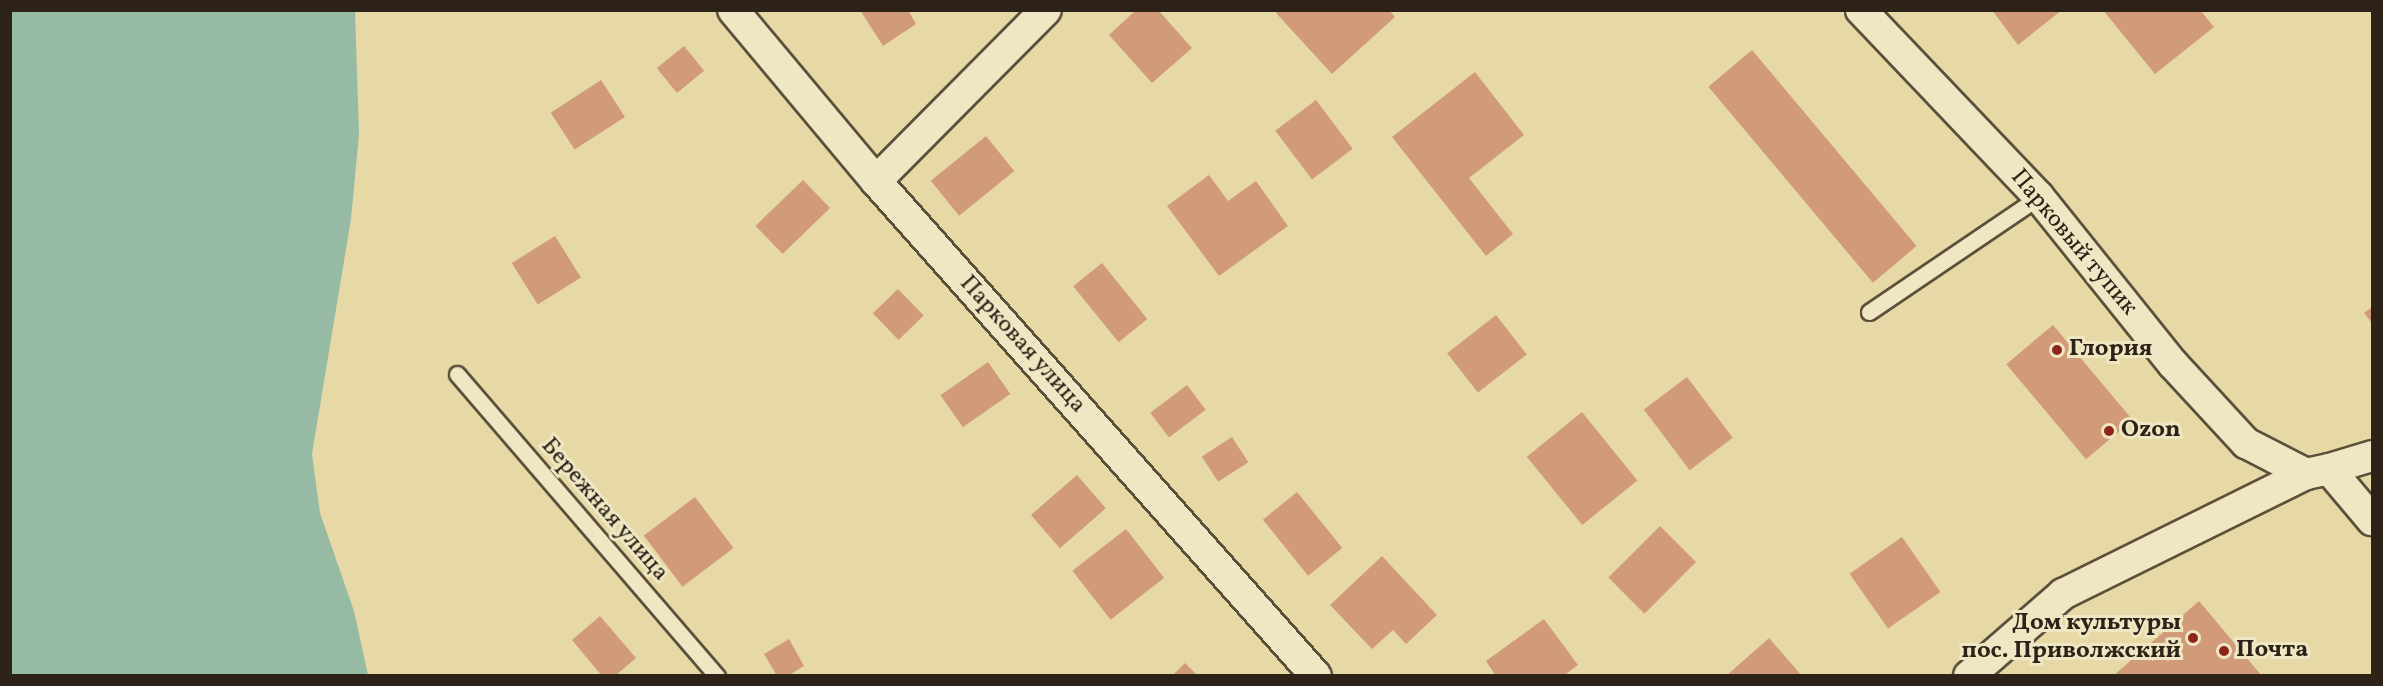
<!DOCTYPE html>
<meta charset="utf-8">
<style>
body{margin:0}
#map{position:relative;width:2383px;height:686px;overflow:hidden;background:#e7d9a5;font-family:Vollkorn,serif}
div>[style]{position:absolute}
.water>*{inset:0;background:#97baa5}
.building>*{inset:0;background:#d19b7a;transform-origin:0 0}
.roads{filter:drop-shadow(2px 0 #5b503a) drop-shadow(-2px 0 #5b503a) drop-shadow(0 2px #5b503a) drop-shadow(0 -2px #5b503a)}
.service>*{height:15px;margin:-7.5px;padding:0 7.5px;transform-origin:7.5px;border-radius:7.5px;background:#efe6c4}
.minor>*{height:30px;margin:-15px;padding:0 15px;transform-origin:15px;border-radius:15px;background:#efe6c4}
.dots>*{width:16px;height:16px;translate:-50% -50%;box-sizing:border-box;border:3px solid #efe6c4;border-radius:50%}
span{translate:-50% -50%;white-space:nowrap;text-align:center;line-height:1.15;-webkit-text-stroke:6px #efe6c4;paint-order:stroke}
.street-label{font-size:24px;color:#2c2217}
.poi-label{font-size:24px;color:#2c2217;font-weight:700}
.left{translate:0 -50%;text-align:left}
.right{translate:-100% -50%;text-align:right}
.frame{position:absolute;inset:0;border:12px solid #2c2217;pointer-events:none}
</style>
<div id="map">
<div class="water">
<div style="clip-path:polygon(10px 11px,355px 11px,359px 135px,351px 219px,312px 454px,320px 513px,354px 611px,368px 675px,11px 675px)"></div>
</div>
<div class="building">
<div style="clip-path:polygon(860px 10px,908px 10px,916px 24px,883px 46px)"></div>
<div style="clip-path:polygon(1136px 10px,1158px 10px,1192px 48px,1152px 83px,1109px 35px)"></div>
<div style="clip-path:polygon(1280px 10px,1389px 10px,1395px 17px,1332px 74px,1276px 13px)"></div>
<div style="clip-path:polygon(1992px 10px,2062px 10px,2018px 45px)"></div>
<div style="clip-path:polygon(2103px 10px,2200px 10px,2214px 27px,2155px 74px)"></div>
<div style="left:684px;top:46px;width:32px;height:35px;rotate:51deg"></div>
<div style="left:1752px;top:50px;width:256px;height:57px;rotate:50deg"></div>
<div style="clip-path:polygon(1475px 72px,1524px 135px,1469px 178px,1513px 234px,1486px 256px,1392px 137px)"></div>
<div style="left:601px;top:80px;width:44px;height:60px;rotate:57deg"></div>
<div style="left:1316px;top:100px;width:61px;height:51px;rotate:53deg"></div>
<div style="left:986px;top:136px;width:45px;height:71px;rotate:51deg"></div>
<div style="clip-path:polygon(1209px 175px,1228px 201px,1256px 181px,1288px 226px,1219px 276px,1167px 206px)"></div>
<div style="left:803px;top:180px;width:39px;height:66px;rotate:46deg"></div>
<div style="left:555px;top:236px;width:49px;height:51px;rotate:58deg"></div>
<div style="left:1102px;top:263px;width:72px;height:37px;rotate:51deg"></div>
<div style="left:898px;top:289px;width:37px;height:35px;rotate:46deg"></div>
<div style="clip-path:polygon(2372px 307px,2372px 323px,2364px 313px)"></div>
<div style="left:1496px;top:315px;width:50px;height:62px;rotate:52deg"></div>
<div style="left:2053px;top:325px;width:124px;height:61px;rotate:50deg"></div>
<div style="left:988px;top:362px;width:39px;height:58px;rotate:55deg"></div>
<div style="left:1687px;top:377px;width:76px;height:54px;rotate:53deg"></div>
<div style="left:1187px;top:385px;width:31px;height:46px;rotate:53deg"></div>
<div style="left:1582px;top:412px;width:88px;height:71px;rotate:51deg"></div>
<div style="left:1232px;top:437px;width:30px;height:36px;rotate:57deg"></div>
<div style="left:1077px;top:475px;width:44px;height:61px;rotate:49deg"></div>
<div style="left:1297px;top:492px;width:72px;height:44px;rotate:51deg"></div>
<div style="left:695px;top:497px;width:64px;height:64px;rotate:53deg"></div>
<div style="left:1660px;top:526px;width:51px;height:73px;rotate:45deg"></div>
<div style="left:1126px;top:529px;width:62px;height:68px;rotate:52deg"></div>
<div style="left:1902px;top:537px;width:67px;height:64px;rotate:55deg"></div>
<div style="clip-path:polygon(1382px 556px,1437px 615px,1406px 644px,1393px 630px,1372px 649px,1330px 605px)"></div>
<div style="clip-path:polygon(2199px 601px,2262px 676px,2113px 676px)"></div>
<div style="clip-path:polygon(600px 616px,636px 658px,615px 676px,602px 676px,572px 640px)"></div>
<div style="clip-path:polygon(1544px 619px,1578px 665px,1563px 676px,1496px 676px,1486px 661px)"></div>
<div style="clip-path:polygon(1769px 638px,1802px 676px,1726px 676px)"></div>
<div style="clip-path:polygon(789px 639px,804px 666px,788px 676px,777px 676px,764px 654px)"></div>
<div style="clip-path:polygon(1185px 663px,1198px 676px,1172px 676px)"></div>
</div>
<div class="roads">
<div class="service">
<div style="left:1869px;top:312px;width:205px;rotate:-34.1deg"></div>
<div style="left:457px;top:374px;width:399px;rotate:49.3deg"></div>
</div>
<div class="minor">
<div style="left:733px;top:10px;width:223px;rotate:50.1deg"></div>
<div style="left:876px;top:181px;width:662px;rotate:48.37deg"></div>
<div style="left:1861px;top:10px;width:258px;rotate:46.4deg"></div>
<div style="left:2039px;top:197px;width:214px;rotate:51.3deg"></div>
<div style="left:2173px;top:364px;width:108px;rotate:47.3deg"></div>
<div style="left:2246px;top:443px;width:68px;rotate:27.3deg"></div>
<div style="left:2306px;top:474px;width:24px;rotate:-12deg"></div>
<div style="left:2329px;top:469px;width:67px;rotate:49.9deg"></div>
<div style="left:876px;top:181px;width:241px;rotate:-45.2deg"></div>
<div style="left:2329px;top:469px;width:45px;rotate:-16.8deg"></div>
<div style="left:1969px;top:676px;width:125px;rotate:-41.1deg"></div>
<div style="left:2063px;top:594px;width:271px;rotate:-26.3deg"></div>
</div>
</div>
<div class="dots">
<div style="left:2057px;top:350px;background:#8f2418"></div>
<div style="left:2109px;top:431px;background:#8f2418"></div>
<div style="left:2193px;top:638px;background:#8f2418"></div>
<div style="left:2224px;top:651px;background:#8f2418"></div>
</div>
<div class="street-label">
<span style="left:2073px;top:243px;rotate:50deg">Парковый тупик</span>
<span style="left:1022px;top:345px;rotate:48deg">Парковая улица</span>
<span style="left:604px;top:510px;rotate:49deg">Бережная улица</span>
</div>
<div class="poi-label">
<span class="left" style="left:2069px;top:350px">Глория</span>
<span class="left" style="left:2121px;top:431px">Ozon</span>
<span class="right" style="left:2181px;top:638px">Дом культуры<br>пос. Приволжский</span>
<span class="left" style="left:2236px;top:651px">Почта</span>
</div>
<div class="frame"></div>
</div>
